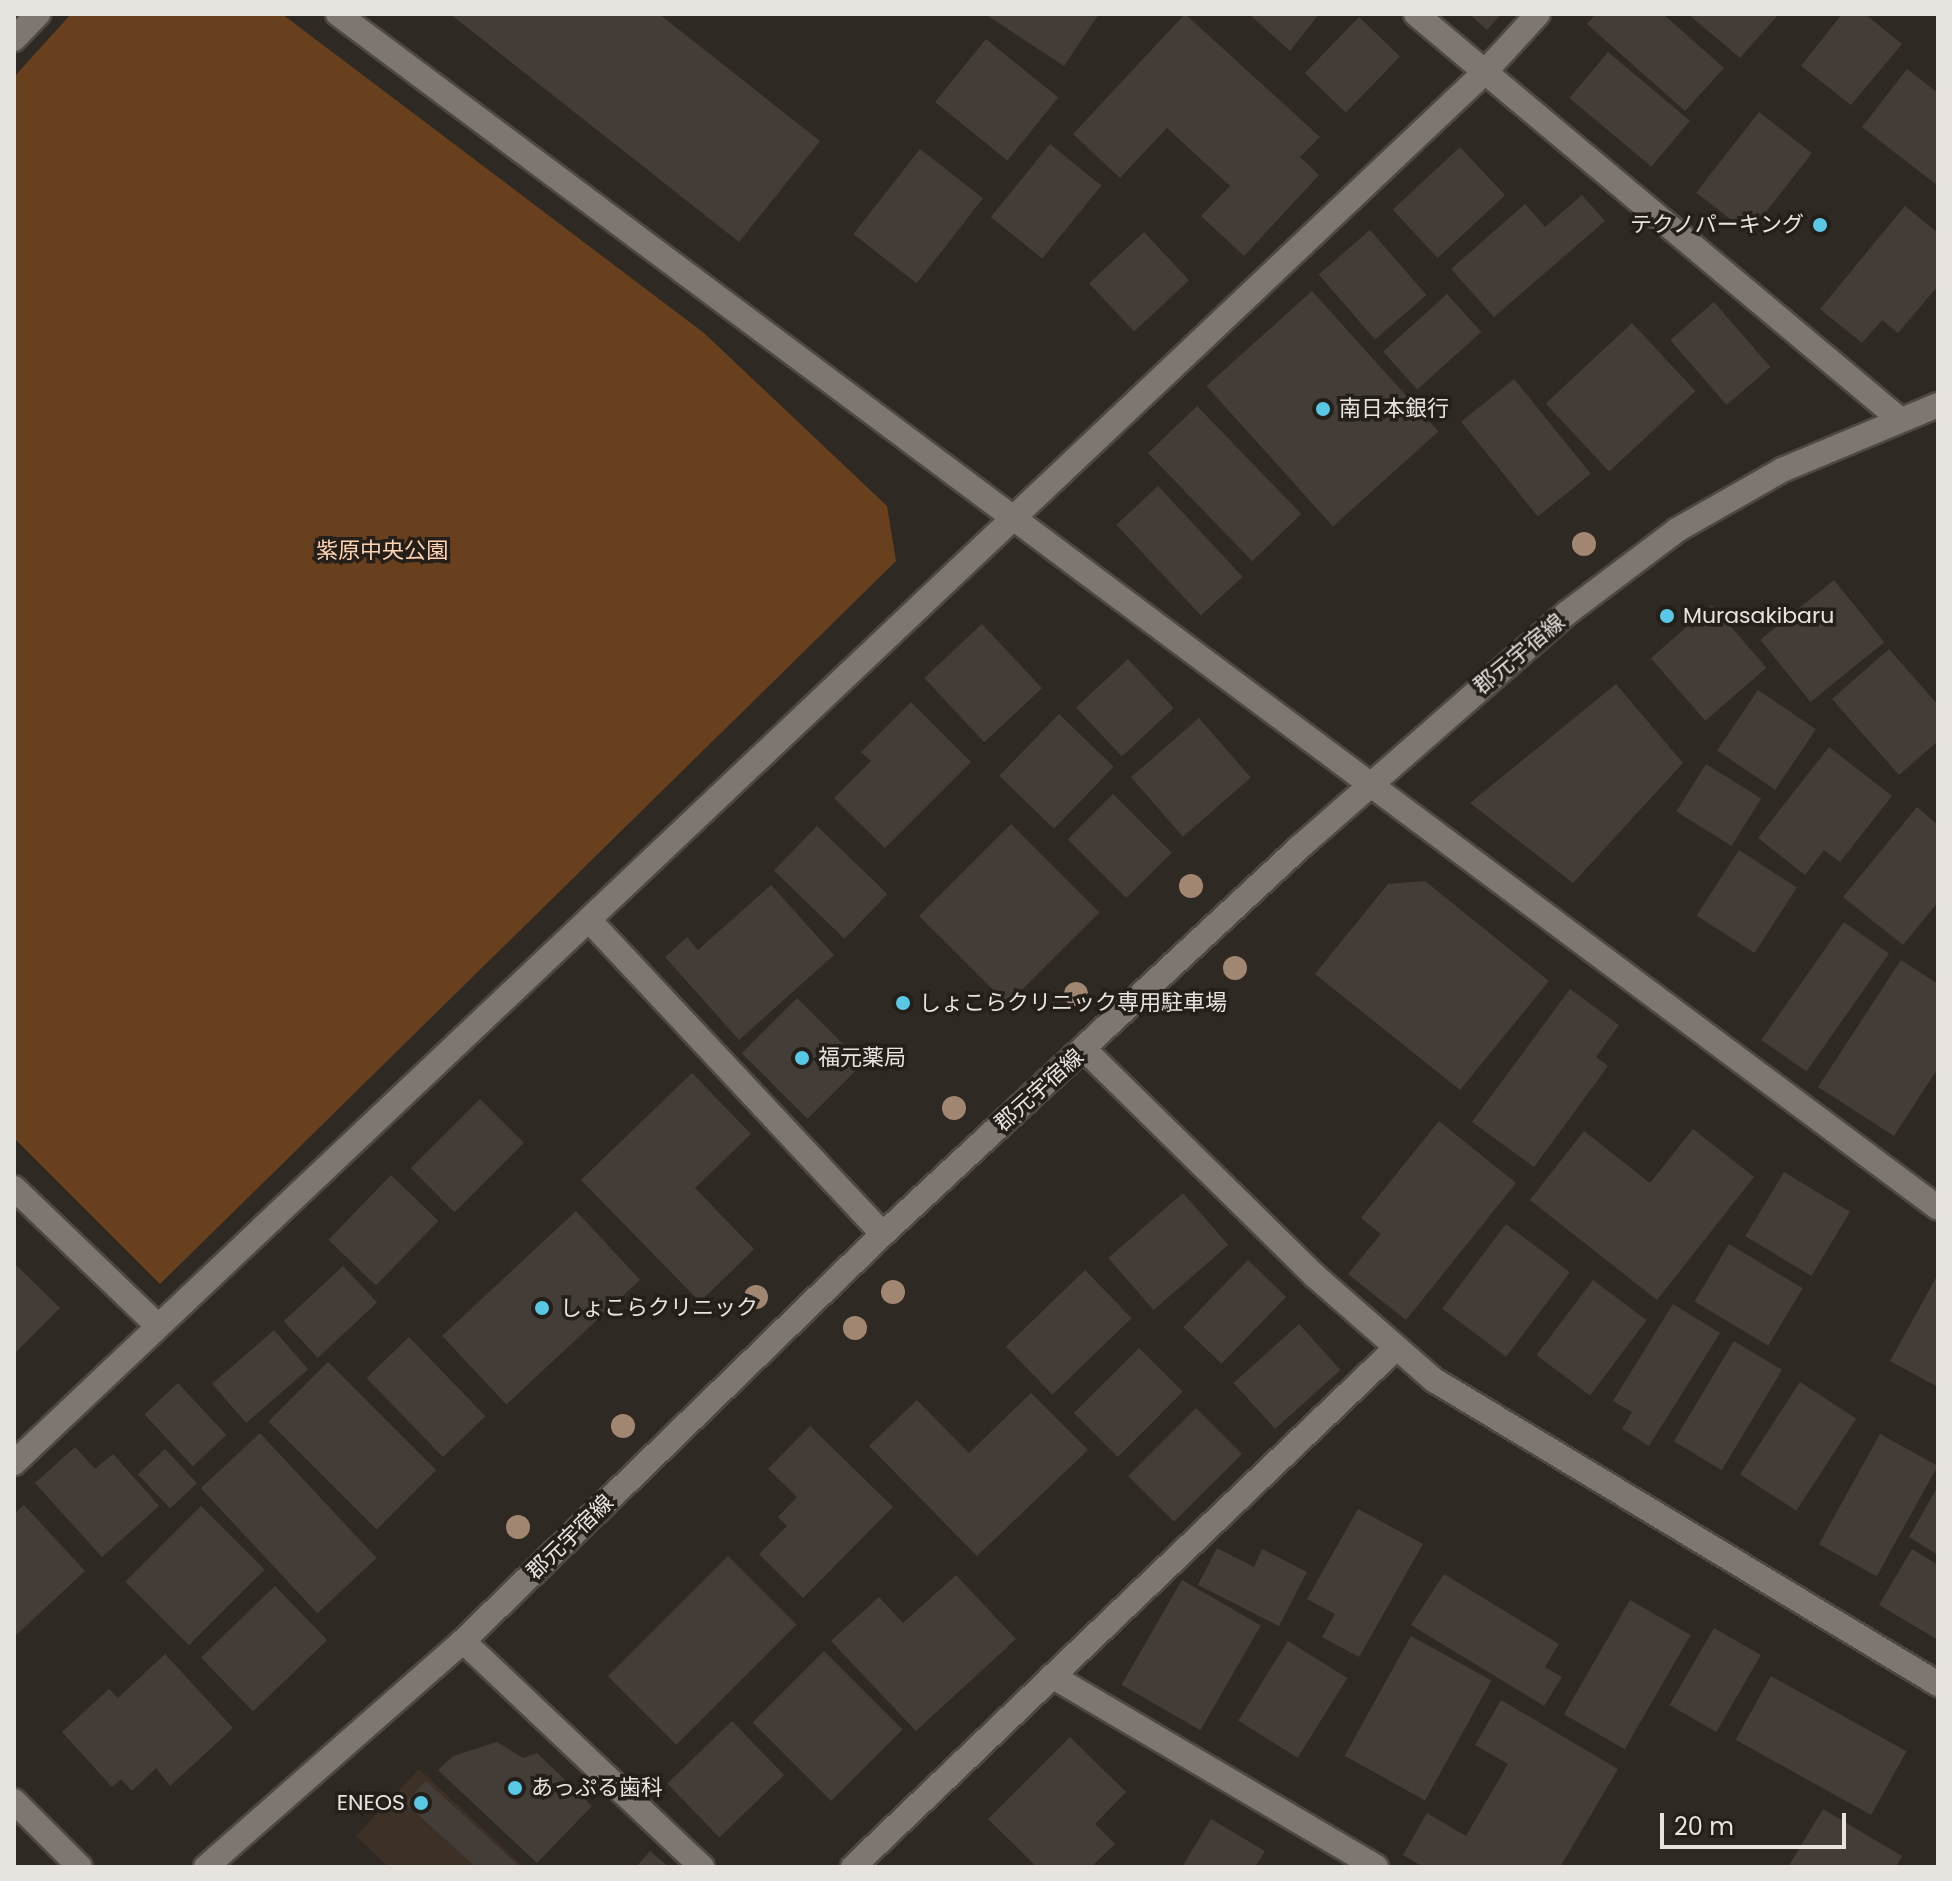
<!DOCTYPE html>
<meta charset="utf-8">
<style>
body{margin:0}
#map{position:relative;width:1952px;height:1881px;overflow:hidden;background:#2f2923;font-family:Poppins,"Noto Sans JP",sans-serif}
div>[style]{position:absolute}
.built>*{inset:0;background:#3d3127}
.green>*{inset:0;background:#68401e}
.building>*{inset:0;background:#443d37;transform-origin:0 0}
.roads{filter:drop-shadow(2px 0 #4d4844) drop-shadow(-2px 0 #4d4844) drop-shadow(0 2px #4d4844) drop-shadow(0 -2px #4d4844)}
.minor>*{height:24px;margin:-12px;padding:0 12px;transform-origin:12px;border-radius:12px;background:#7e7670}
.trees>*{width:24px;height:24px;margin:-12px;border-radius:50%;background:#a18672}
.dots>*{width:22px;height:22px;translate:-50% -50%;box-sizing:border-box;border:4px solid #251f1a;border-radius:50%}
span{translate:-50% -50%;white-space:nowrap;text-align:center;line-height:1.15;-webkit-text-stroke:7px #251f1a;paint-order:stroke}
.poi-label{font-size:22px;color:#e7e3df}
.right{translate:-100% -50%;text-align:right}
.left{translate:0 -50%;text-align:left}
.park-label{font-size:22px;color:#ffd3b2}
.street-label{font-size:22px;color:#e7e3df}
.frame{position:absolute;inset:0;border:16px solid #e7e3df;pointer-events:none}
.scale{position:absolute;left:1660px;top:1813px;width:186px;height:36px;box-sizing:border-box;border:4px solid #e7e3df;border-top:0;padding-left:10px;font-size:24px;line-height:28px;white-space:nowrap;color:#e7e3df;-webkit-text-stroke:6px #251f1a;paint-order:stroke}
</style>
<div id="map">
<div class="built">
<div style="clip-path:polygon(419px 1769px,524px 1867px,389px 1867px,356px 1836px)"></div>
</div>
<div class="green">
<div style="clip-path:polygon(71px 14px,282px 14px,704px 333px,887px 506px,896px 561px,160px 1284px,14px 1138px,14px 77px)"></div>
</div>
<div class="building">
<div style="clip-path:polygon(450px 14px,659px 14px,820px 141px,739px 242px)"></div>
<div style="clip-path:polygon(985px 14px,1099px 14px,1064px 66px)"></div>
<div style="clip-path:polygon(1185px 14px,1320px 137px,1300px 157px,1319px 175px,1244px 256px,1201px 216px,1230px 186px,1167px 128px,1120px 178px,1073px 134px)"></div>
<div style="clip-path:polygon(1249px 14px,1319px 14px,1290px 51px)"></div>
<div style="clip-path:polygon(1469px 14px,1501px 14px,1487px 30px)"></div>
<div style="clip-path:polygon(1596px 14px,1663px 14px,1724px 68px,1685px 111px,1587px 24px)"></div>
<div style="clip-path:polygon(1688px 14px,1774px 14px,1777px 16px,1740px 58px)"></div>
<div style="clip-path:polygon(1842px 14px,1865px 14px,1902px 44px,1851px 105px,1801px 66px)"></div>
<div style="left:1359px;top:17px;width:57px;height:78px;rotate:44deg"></div>
<div style="left:986px;top:39px;width:93px;height:81px;rotate:39deg"></div>
<div style="left:1608px;top:52px;width:107px;height:60px;rotate:40deg"></div>
<div style="clip-path:polygon(1907px 69px,1938px 93px,1938px 186px,1862px 127px)"></div>
<div style="left:1759px;top:112px;width:67px;height:102px;rotate:38deg"></div>
<div style="left:1050px;top:144px;width:66px;height:94px;rotate:39deg"></div>
<div style="left:1460px;top:147px;width:66px;height:92px;rotate:47deg"></div>
<div style="left:920px;top:149px;width:80px;height:108px;rotate:38deg"></div>
<div style="clip-path:polygon(1582px 195px,1605px 221px,1494px 317px,1451px 269px,1525px 204px,1545px 227px)"></div>
<div style="clip-path:polygon(1905px 206px,1938px 233px,1938px 286px,1898px 333px,1882px 320px,1862px 343px,1820px 309px)"></div>
<div style="left:1370px;top:230px;width:86px;height:68px;rotate:49deg"></div>
<div style="left:1144px;top:232px;width:66px;height:75px;rotate:47deg"></div>
<div style="left:1312px;top:291px;width:189px;height:142px;rotate:48deg"></div>
<div style="left:1447px;top:294px;width:51px;height:86px;rotate:48deg"></div>
<div style="left:1714px;top:302px;width:86px;height:58px;rotate:49deg"></div>
<div style="left:1632px;top:323px;width:93px;height:118px;rotate:47deg"></div>
<div style="left:1514px;top:379px;width:122px;height:68px;rotate:51deg"></div>
<div style="left:1197px;top:406px;width:150px;height:68px;rotate:46deg"></div>
<div style="left:1158px;top:486px;width:124px;height:57px;rotate:47deg"></div>
<div style="left:1834px;top:580px;width:80px;height:95px;rotate:51deg"></div>
<div style="left:1712px;top:605px;width:83px;height:81px;rotate:49deg"></div>
<div style="left:982px;top:624px;width:88px;height:79px;rotate:47deg"></div>
<div style="clip-path:polygon(1889px 649px,1938px 705px,1938px 741px,1899px 775px,1832px 699px)"></div>
<div style="left:1128px;top:659px;width:67px;height:71px;rotate:47deg"></div>
<div style="clip-path:polygon(1616px 684px,1683px 763px,1573px 883px,1470px 803px)"></div>
<div style="left:1758px;top:690px;width:70px;height:73px;rotate:34deg"></div>
<div style="clip-path:polygon(911px 702px,971px 762px,885px 848px,834px 798px,871px 761px,861px 752px)"></div>
<div style="left:1059px;top:714px;width:76px;height:86px;rotate:44deg"></div>
<div style="left:1199px;top:718px;width:79px;height:90px;rotate:49deg"></div>
<div style="clip-path:polygon(1829px 747px,1892px 796px,1840px 862px,1824px 850px,1805px 875px,1758px 838px)"></div>
<div style="left:1706px;top:764px;width:65px;height:56px;rotate:32deg"></div>
<div style="left:1113px;top:794px;width:83px;height:64px;rotate:45deg"></div>
<div style="clip-path:polygon(1917px 807px,1938px 825px,1938px 902px,1903px 945px,1843px 897px)"></div>
<div style="left:1011px;top:824px;width:125px;height:130px;rotate:45deg"></div>
<div style="left:817px;top:826px;width:98px;height:62px;rotate:44deg"></div>
<div style="left:1739px;top:850px;width:69px;height:78px;rotate:33deg"></div>
<div style="clip-path:polygon(1425px 881px,1549px 981px,1460px 1090px,1315px 974px,1388px 884px)"></div>
<div style="clip-path:polygon(771px 885px,834px 955px,739px 1040px,665px 957px,687px 937px,698px 950px)"></div>
<div style="left:1844px;top:922px;width:55px;height:144px;rotate:35deg"></div>
<div style="clip-path:polygon(1901px 960px,1938px 984px,1938px 1068px,1894px 1136px,1818px 1087px)"></div>
<div style="clip-path:polygon(1570px 989px,1619px 1025px,1596px 1057px,1608px 1066px,1534px 1167px,1472px 1122px)"></div>
<div style="left:797px;top:998px;width:93px;height:78px;rotate:45deg"></div>
<div style="clip-path:polygon(692px 1073px,751px 1134px,695px 1188px,754px 1249px,700px 1302px,581px 1180px)"></div>
<div style="left:480px;top:1099px;width:62px;height:98px;rotate:45deg"></div>
<div style="clip-path:polygon(1439px 1121px,1516px 1183px,1406px 1320px,1348px 1274px,1381px 1234px,1361px 1218px)"></div>
<div style="clip-path:polygon(1693px 1129px,1754px 1177px,1657px 1300px,1530px 1200px,1584px 1131px,1650px 1183px)"></div>
<div style="left:1784px;top:1172px;width:77px;height:75px;rotate:31deg"></div>
<div style="left:391px;top:1175px;width:66px;height:90px;rotate:44deg"></div>
<div style="left:1183px;top:1193px;width:69px;height:99px;rotate:49deg"></div>
<div style="left:576px;top:1211px;width:94px;height:183px;rotate:47deg"></div>
<div style="left:1506px;top:1224px;width:80px;height:106px;rotate:37deg"></div>
<div style="left:1729px;top:1244px;width:86px;height:67px;rotate:31deg"></div>
<div style="left:1248px;top:1260px;width:53px;height:93px;rotate:44deg"></div>
<div style="clip-path:polygon(14px 1263px,60px 1308px,14px 1354px)"></div>
<div style="left:343px;top:1266px;width:50px;height:81px;rotate:47deg"></div>
<div style="left:1085px;top:1270px;width:67px;height:110px;rotate:46deg"></div>
<div style="clip-path:polygon(1938px 1274px,1938px 1387px,1890px 1361px)"></div>
<div style="left:1593px;top:1280px;width:67px;height:94px;rotate:37deg"></div>
<div style="clip-path:polygon(1673px 1304px,1720px 1333px,1649px 1446px,1622px 1429px,1632px 1412px,1613px 1401px)"></div>
<div style="left:1299px;top:1324px;width:62px;height:88px;rotate:48deg"></div>
<div style="left:274px;top:1330px;width:52px;height:82px;rotate:49deg"></div>
<div style="left:409px;top:1337px;width:110px;height:59px;rotate:46deg"></div>
<div style="left:1734px;top:1341px;width:56px;height:117px;rotate:31deg"></div>
<div style="left:1139px;top:1348px;width:62px;height:92px;rotate:45deg"></div>
<div style="left:328px;top:1362px;width:153px;height:84px;rotate:45deg"></div>
<div style="left:1800px;top:1382px;width:67px;height:110px;rotate:33deg"></div>
<div style="left:178px;top:1383px;width:71px;height:46px;rotate:47deg"></div>
<div style="clip-path:polygon(1031px 1393px,1088px 1450px,977px 1556px,869px 1446px,917px 1400px,969px 1453px)"></div>
<div style="left:1196px;top:1408px;width:65px;height:96px;rotate:45deg"></div>
<div style="clip-path:polygon(810px 1426px,893px 1507px,803px 1598px,759px 1554px,787px 1526px,778px 1517px,797px 1497px,768px 1469px)"></div>
<div style="left:260px;top:1433px;width:171px;height:81px;rotate:47deg"></div>
<div style="left:1880px;top:1434px;width:66px;height:126px;rotate:29deg"></div>
<div style="clip-path:polygon(75px 1447px,95px 1469px,113px 1454px,159px 1506px,102px 1557px,35px 1483px)"></div>
<div style="left:165px;top:1449px;width:47px;height:37px;rotate:47deg"></div>
<div style="clip-path:polygon(1938px 1486px,1938px 1555px,1909px 1537px)"></div>
<div style="clip-path:polygon(24px 1505px,85px 1571px,14px 1637px,14px 1514px)"></div>
<div style="left:201px;top:1506px;width:90px;height:107px;rotate:45deg"></div>
<div style="clip-path:polygon(1358px 1509px,1423px 1544px,1359px 1657px,1322px 1637px,1335px 1614px,1307px 1599px)"></div>
<div style="clip-path:polygon(1217px 1548px,1254px 1567px,1262px 1549px,1307px 1572px,1279px 1626px,1198px 1585px)"></div>
<div style="clip-path:polygon(1912px 1549px,1938px 1565px,1938px 1640px,1879px 1605px)"></div>
<div style="left:728px;top:1556px;width:97px;height:170px;rotate:45deg"></div>
<div style="clip-path:polygon(1444px 1574px,1559px 1644px,1545px 1667px,1562px 1677px,1544px 1706px,1411px 1625px)"></div>
<div style="clip-path:polygon(956px 1575px,1016px 1639px,916px 1731px,831px 1641px,879px 1597px,903px 1623px)"></div>
<div style="left:1182px;top:1580px;width:91px;height:121px;rotate:30deg"></div>
<div style="left:275px;top:1586px;width:75px;height:103px;rotate:46deg"></div>
<div style="left:1630px;top:1600px;width:70px;height:132px;rotate:30deg"></div>
<div style="left:1714px;top:1628px;width:54px;height:89px;rotate:30deg"></div>
<div style="left:1411px;top:1636px;width:92px;height:137px;rotate:29deg"></div>
<div style="left:1288px;top:1641px;width:70px;height:94px;rotate:32deg"></div>
<div style="left:824px;top:1651px;width:111px;height:101px;rotate:45deg"></div>
<div style="clip-path:polygon(165px 1654px,233px 1728px,170px 1786px,156px 1768px,132px 1791px,121px 1779px,112px 1787px,62px 1732px,109px 1689px,118px 1698px)"></div>
<div style="left:1771px;top:1676px;width:155px;height:73px;rotate:29deg"></div>
<div style="clip-path:polygon(1501px 1700px,1618px 1769px,1560px 1867px,1423px 1867px,1403px 1855px,1427px 1813px,1466px 1836px,1508px 1764px,1475px 1745px)"></div>
<div style="left:732px;top:1721px;width:75px;height:90px;rotate:46deg"></div>
<div style="clip-path:polygon(1070px 1737px,1126px 1792px,1095px 1824px,1115px 1844px,1091px 1867px,1037px 1867px,988px 1819px)"></div>
<div style="clip-path:polygon(497px 1742px,523px 1758px,537px 1753px,592px 1806px,537px 1863px,438px 1770px,453px 1756px)"></div>
<div style="clip-path:polygon(426px 1781px,520px 1867px,476px 1867px,405px 1803px)"></div>
<div style="clip-path:polygon(1823px 1809px,1902px 1856px,1896px 1867px,1788px 1867px)"></div>
<div style="clip-path:polygon(1211px 1819px,1265px 1851px,1255px 1867px,1182px 1867px)"></div>
<div style="clip-path:polygon(650px 1851px,669px 1867px,636px 1867px)"></div>
</div>
<div class="roads">
<div class="minor">
<div style="left:338px;top:14px;width:1996px;rotate:36.73deg"></div>
<div style="left:1416px;top:14px;width:628px;rotate:39.96deg"></div>
<div style="left:14px;top:39px;width:35px;rotate:-46deg"></div>
<div style="left:589px;top:920px;width:430px;rotate:46.9deg"></div>
<div style="left:1084px;top:1049px;width:324px;rotate:44.5deg"></div>
<div style="left:1315px;top:1276px;width:158px;rotate:41.2deg"></div>
<div style="left:1434px;top:1380px;width:589px;rotate:31.1deg"></div>
<div style="left:14px;top:1188px;width:199px;rotate:43.8deg"></div>
<div style="left:14px;top:1463px;width:2022px;rotate:-43.4deg"></div>
<div style="left:1483px;top:74px;width:81px;rotate:-47.5deg"></div>
<div style="left:463px;top:1641px;width:329px;rotate:43.4deg"></div>
<div style="left:1052px;top:1676px;width:376px;rotate:30.5deg"></div>
<div style="left:14px;top:1801px;width:93px;rotate:45deg"></div>
<div style="left:206px;top:1867px;width:342px;rotate:-41.3deg"></div>
<div style="left:463px;top:1641px;width:585px;rotate:-44.1deg"></div>
<div style="left:883px;top:1234px;width:572px;rotate:-42.87deg"></div>
<div style="left:1302px;top:845px;width:352px;rotate:-41.2deg"></div>
<div style="left:1567px;top:613px;width:138px;rotate:-37deg"></div>
<div style="left:1677px;top:530px;width:121px;rotate:-29.7deg"></div>
<div style="left:1782px;top:470px;width:169px;rotate:-22.6deg"></div>
<div style="left:853px;top:1867px;width:750px;rotate:-43.7deg"></div>
</div>
</div>
<div class="trees">
<div style="left:1584px;top:544px"></div>
<div style="left:1191px;top:886px"></div>
<div style="left:1235px;top:968px"></div>
<div style="left:1076px;top:994px"></div>
<div style="left:954px;top:1108px"></div>
<div style="left:893px;top:1292px"></div>
<div style="left:756px;top:1297px"></div>
<div style="left:855px;top:1328px"></div>
<div style="left:623px;top:1426px"></div>
<div style="left:518px;top:1527px"></div>
</div>
<div class="dots">
<div style="left:1820px;top:225px;background:#59c8e4"></div>
<div style="left:1323px;top:409px;background:#59c8e4"></div>
<div style="left:1667px;top:616px;background:#59c8e4"></div>
<div style="left:903px;top:1003px;background:#59c8e4"></div>
<div style="left:802px;top:1058px;background:#59c8e4"></div>
<div style="left:542px;top:1308px;background:#59c8e4"></div>
<div style="left:515px;top:1788px;background:#59c8e4"></div>
<div style="left:421px;top:1803px;background:#59c8e4"></div>
</div>
<div class="poi-label">
<span class="right" style="left:1804px;top:225px">テクノパーキング</span>
<span class="left" style="left:1339px;top:409px">南日本銀行</span>
<span class="left" style="left:1683px;top:616px">Murasakibaru</span>
<span class="left" style="left:919px;top:1003px">しょこらクリニック専用駐車場</span>
<span class="left" style="left:818px;top:1058px">福元薬局</span>
<span class="left" style="left:560px;top:1308px">しょこらクリニック</span>
<span class="left" style="left:531px;top:1788px">あっぷる歯科</span>
<span class="right" style="left:405px;top:1803px">ENEOS</span>
</div>
<div class="park-label">
<span style="left:382px;top:551px">紫原中央公園</span>
</div>
<div class="street-label">
<span style="left:1519px;top:654px;rotate:-40deg">郡元宇宿線</span>
<span style="left:1039px;top:1090px;rotate:-42deg">郡元宇宿線</span>
<span style="left:570px;top:1537px;rotate:-44deg">郡元宇宿線</span>
</div>
<div class="frame"></div>
<div class="scale">20 m</div>
</div>
